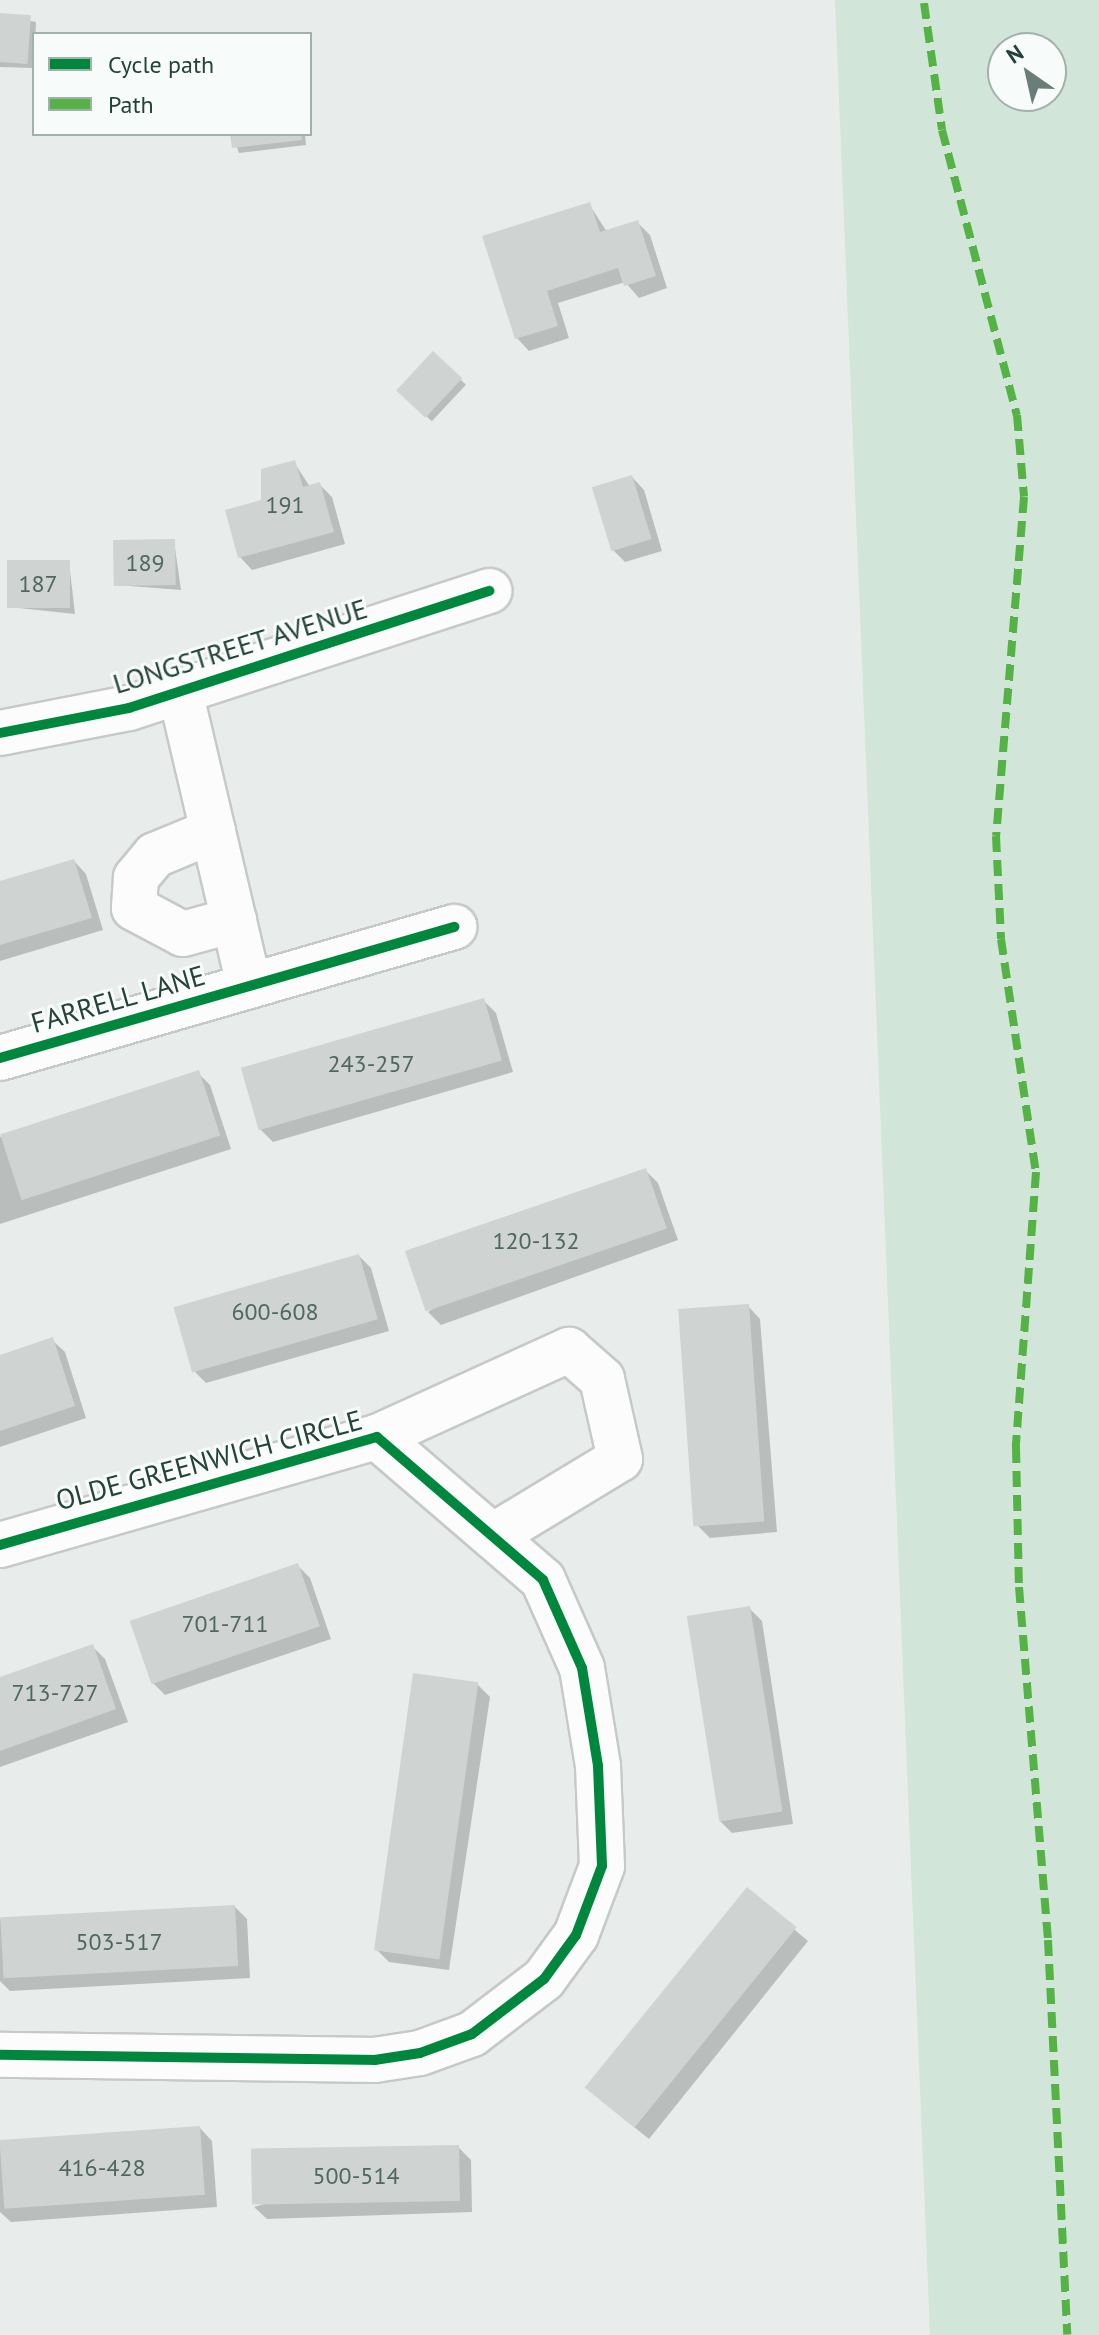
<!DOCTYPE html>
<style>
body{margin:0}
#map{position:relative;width:1099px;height:2335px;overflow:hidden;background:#e8edeb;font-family:"PT Sans",sans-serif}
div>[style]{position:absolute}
.green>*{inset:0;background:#d1e6d8}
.shadow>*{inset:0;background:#0003;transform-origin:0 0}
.building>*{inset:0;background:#cfd4d2;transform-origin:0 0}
.roads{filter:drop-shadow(2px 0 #c5cac8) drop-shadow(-2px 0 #c5cac8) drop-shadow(0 2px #c5cac8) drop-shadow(0 -2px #c5cac8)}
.minor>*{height:44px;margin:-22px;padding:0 22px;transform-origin:22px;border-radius:22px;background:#fcfcfc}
.quiet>*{height:8px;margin-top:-4px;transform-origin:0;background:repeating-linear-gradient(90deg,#55b346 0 16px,transparent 0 24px)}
.cycleway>*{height:10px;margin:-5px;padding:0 5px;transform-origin:5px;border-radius:5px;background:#00873e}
span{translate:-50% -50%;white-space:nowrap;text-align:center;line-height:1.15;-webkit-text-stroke:6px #f7fbf9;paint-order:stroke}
.number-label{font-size:24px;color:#506761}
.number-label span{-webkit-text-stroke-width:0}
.street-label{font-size:28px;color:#24423a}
.legend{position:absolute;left:32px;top:32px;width:280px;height:104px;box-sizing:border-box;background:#f7fbf9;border:2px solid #a3b1ad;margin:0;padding:10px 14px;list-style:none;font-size:24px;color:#24423a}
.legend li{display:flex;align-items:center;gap:16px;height:40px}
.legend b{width:40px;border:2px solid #a3b1ad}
.north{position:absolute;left:987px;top:32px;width:80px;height:80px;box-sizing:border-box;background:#f7fbf9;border:2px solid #a3b1ad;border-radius:50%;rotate:326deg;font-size:22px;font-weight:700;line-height:32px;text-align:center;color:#24423a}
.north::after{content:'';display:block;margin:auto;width:28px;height:36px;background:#697e78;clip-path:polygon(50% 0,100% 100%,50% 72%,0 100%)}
</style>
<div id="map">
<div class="green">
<div style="clip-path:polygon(evenodd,835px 0,1099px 0,1099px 2335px,930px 2335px,835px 0,1003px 48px,1051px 48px,1051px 96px,1003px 96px,1003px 48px)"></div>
</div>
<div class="shadow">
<div style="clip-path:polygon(0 15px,36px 22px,34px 68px,0 67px)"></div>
<div style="clip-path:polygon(232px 134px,305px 134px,306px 145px,239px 153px)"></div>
<div style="clip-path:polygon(589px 204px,607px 232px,638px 223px,650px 235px,667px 288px,639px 298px,625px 282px,558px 303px,569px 338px,529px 351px,517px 338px)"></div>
<div style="left:433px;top:354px;width:45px;height:50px;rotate:43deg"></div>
<div style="clip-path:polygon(294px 462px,310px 487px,320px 485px,332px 497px,345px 544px,252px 570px,240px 557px,263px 502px)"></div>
<div style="clip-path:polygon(632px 477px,644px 490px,662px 551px,625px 562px,612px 549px)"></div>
<div style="clip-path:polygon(174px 541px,181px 590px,116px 585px)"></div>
<div style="clip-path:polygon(69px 562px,75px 614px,9px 607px)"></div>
<div style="clip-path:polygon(74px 861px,86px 874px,103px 930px,0 961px,0 883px)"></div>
<div style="clip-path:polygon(483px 1000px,496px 1013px,513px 1072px,273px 1142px,260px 1129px)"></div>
<div style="clip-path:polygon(198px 1073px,210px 1085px,231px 1149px,0 1224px,0 1137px)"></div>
<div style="clip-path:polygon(645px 1170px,658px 1183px,678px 1240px,441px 1325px,428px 1312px)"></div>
<div style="clip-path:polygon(359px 1256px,371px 1268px,389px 1331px,206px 1383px,193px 1370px)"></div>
<div style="clip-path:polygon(748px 1306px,760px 1319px,777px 1532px,710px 1538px,697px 1525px)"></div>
<div style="clip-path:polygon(52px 1340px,65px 1352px,86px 1418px,0 1447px,0 1357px)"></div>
<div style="clip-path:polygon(298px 1566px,310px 1578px,331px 1639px,165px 1695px,153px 1683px)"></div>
<div style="clip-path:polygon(749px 1608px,762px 1621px,793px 1824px,732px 1833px,720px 1821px)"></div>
<div style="clip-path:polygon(93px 1647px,105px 1659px,128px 1722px,0 1767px,0 1680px)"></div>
<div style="clip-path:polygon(477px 1684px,490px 1697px,449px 1970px,389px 1962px,376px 1949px)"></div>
<div style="clip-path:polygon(747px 1890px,808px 1941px,649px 2139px,601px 2100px)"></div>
<div style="clip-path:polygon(235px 1907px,247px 1919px,250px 1978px,10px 1991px,0 1981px,0 1919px)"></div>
<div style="clip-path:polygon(200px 2128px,212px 2141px,217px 2207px,11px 2222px,0 2212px,0 2143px)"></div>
<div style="clip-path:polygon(458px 2147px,471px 2160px,472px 2212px,267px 2219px,254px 2207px)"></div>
</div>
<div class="building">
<div style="left:0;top:13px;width:31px;height:49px;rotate:4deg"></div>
<div style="clip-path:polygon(230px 134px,301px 134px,302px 140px,232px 148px)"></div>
<div style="clip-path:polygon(590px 202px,600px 232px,638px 220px,656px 276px,624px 286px,618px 268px,547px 291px,558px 326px,515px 339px,482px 236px)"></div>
<div style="left:433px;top:351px;width:40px;height:54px;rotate:43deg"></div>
<div style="clip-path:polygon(295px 460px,303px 487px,320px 482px,334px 532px,238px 558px,225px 510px,261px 500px,261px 469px)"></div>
<div style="left:632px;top:475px;width:67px;height:42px;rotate:73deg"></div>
<div style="left:175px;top:539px;width:46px;height:62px;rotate:89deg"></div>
<div style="left:7px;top:560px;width:63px;height:48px"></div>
<div style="clip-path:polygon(74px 859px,92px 918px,0 945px,0 881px)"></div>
<div style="left:484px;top:998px;width:65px;height:253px;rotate:74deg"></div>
<div style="left:199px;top:1070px;width:69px;height:209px;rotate:72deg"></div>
<div style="left:646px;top:1168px;width:64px;height:255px;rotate:71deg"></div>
<div style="left:359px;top:1254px;width:68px;height:193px;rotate:74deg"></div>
<div style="left:749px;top:1304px;width:218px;height:71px;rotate:86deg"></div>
<div style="clip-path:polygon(53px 1337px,75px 1406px,0 1431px,0 1355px)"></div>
<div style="left:298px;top:1563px;width:67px;height:178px;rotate:71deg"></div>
<div style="left:750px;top:1606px;width:208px;height:64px;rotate:81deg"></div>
<div style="clip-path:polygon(93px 1644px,116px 1709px,0 1751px,0 1677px)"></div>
<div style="left:413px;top:1673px;width:66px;height:280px;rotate:8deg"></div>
<div style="left:747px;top:1887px;width:64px;height:258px;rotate:39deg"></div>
<div style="left:235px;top:1905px;width:61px;height:235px;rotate:87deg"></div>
<div style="left:200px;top:2126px;width:69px;height:201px;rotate:86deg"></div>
<div style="left:459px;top:2145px;width:56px;height:208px;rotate:89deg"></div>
</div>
<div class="roads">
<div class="minor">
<div style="left:180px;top:691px;width:303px;rotate:76.8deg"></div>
<div style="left:0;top:733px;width:131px;rotate:-11deg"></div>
<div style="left:129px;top:708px;width:379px;rotate:-18deg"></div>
<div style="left:213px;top:831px;width:63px;rotate:157.5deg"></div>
<div style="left:155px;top:855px;width:30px;rotate:130deg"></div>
<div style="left:136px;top:878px;width:30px;rotate:94deg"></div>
<div style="left:134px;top:908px;width:55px;rotate:28deg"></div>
<div style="left:183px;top:934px;width:53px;rotate:-15.4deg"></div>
<div style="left:0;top:1058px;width:473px;rotate:-16.1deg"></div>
<div style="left:377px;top:1437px;width:211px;rotate:-24.4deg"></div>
<div style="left:569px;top:1350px;width:44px;rotate:41.3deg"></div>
<div style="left:602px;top:1379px;width:82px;rotate:77.3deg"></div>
<div style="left:620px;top:1459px;width:149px;rotate:148.8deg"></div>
<div style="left:0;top:1545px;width:392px;rotate:-16deg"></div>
<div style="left:377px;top:1437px;width:219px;rotate:40.7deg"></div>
<div style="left:543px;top:1580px;width:96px;rotate:66.1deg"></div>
<div style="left:582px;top:1668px;width:99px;rotate:80.7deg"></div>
<div style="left:598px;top:1766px;width:100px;rotate:87.7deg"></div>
<div style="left:602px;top:1866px;width:74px;rotate:110.6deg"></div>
<div style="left:576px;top:1935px;width:54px;rotate:126deg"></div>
<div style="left:544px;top:1979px;width:91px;rotate:142.6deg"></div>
<div style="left:472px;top:2034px;width:55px;rotate:159.9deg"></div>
<div style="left:420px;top:2053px;width:46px;rotate:171.2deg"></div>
<div style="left:375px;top:2060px;width:375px;rotate:-179.2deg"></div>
</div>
</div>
<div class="quiet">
<div style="left:924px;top:3px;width:128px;rotate:81.9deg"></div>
<div style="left:942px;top:130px;width:295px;rotate:75.3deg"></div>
<div style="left:1017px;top:415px;width:82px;rotate:85.1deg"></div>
<div style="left:1024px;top:497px;width:340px;rotate:94.7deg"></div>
<div style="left:996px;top:836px;width:103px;rotate:87.2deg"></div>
<div style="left:1001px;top:939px;width:236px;rotate:81.5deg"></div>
<div style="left:1036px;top:1172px;width:276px;rotate:94.2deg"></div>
<div style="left:1016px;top:1447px;width:140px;rotate:88.8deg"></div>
<div style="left:1019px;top:1587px;width:354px;rotate:85.3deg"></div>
<div style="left:1048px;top:1940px;width:395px;rotate:87.2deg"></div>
</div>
<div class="cycleway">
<div style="left:0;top:733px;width:131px;rotate:-11deg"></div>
<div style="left:129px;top:708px;width:379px;rotate:-18deg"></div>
<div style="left:0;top:1058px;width:473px;rotate:-16.1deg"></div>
<div style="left:0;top:1545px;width:392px;rotate:-16deg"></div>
<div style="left:377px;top:1437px;width:219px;rotate:40.7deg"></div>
<div style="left:543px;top:1580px;width:96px;rotate:66.1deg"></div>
<div style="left:582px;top:1668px;width:99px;rotate:80.7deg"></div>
<div style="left:598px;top:1766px;width:100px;rotate:87.7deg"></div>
<div style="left:602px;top:1866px;width:74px;rotate:110.6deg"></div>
<div style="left:576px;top:1935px;width:54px;rotate:126deg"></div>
<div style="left:544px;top:1979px;width:91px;rotate:142.6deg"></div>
<div style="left:472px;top:2034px;width:55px;rotate:159.9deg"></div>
<div style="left:420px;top:2053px;width:46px;rotate:171.2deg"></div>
<div style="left:375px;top:2060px;width:375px;rotate:-179.2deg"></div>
</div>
<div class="number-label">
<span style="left:285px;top:505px">191</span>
<span style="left:145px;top:563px">189</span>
<span style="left:38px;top:584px">187</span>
<span style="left:371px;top:1064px">243-257</span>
<span style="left:536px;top:1241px">120-132</span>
<span style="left:275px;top:1312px">600-608</span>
<span style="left:225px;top:1624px">701-711</span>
<span style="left:55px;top:1693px">713-727</span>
<span style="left:119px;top:1942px">503-517</span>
<span style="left:102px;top:2168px">416-428</span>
<span style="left:356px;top:2176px">500-514</span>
</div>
<div class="street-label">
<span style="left:240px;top:646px;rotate:-17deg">LONGSTREET AVENUE</span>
<span style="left:118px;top:999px;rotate:-16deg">FARRELL LANE</span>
<span style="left:209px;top:1460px;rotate:-15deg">OLDE GREENWICH CIRCLE</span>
</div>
<ul class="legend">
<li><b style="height:10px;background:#00873e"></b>Cycle path</li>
<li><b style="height:10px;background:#55b346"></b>Path</li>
</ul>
<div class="north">N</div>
</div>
